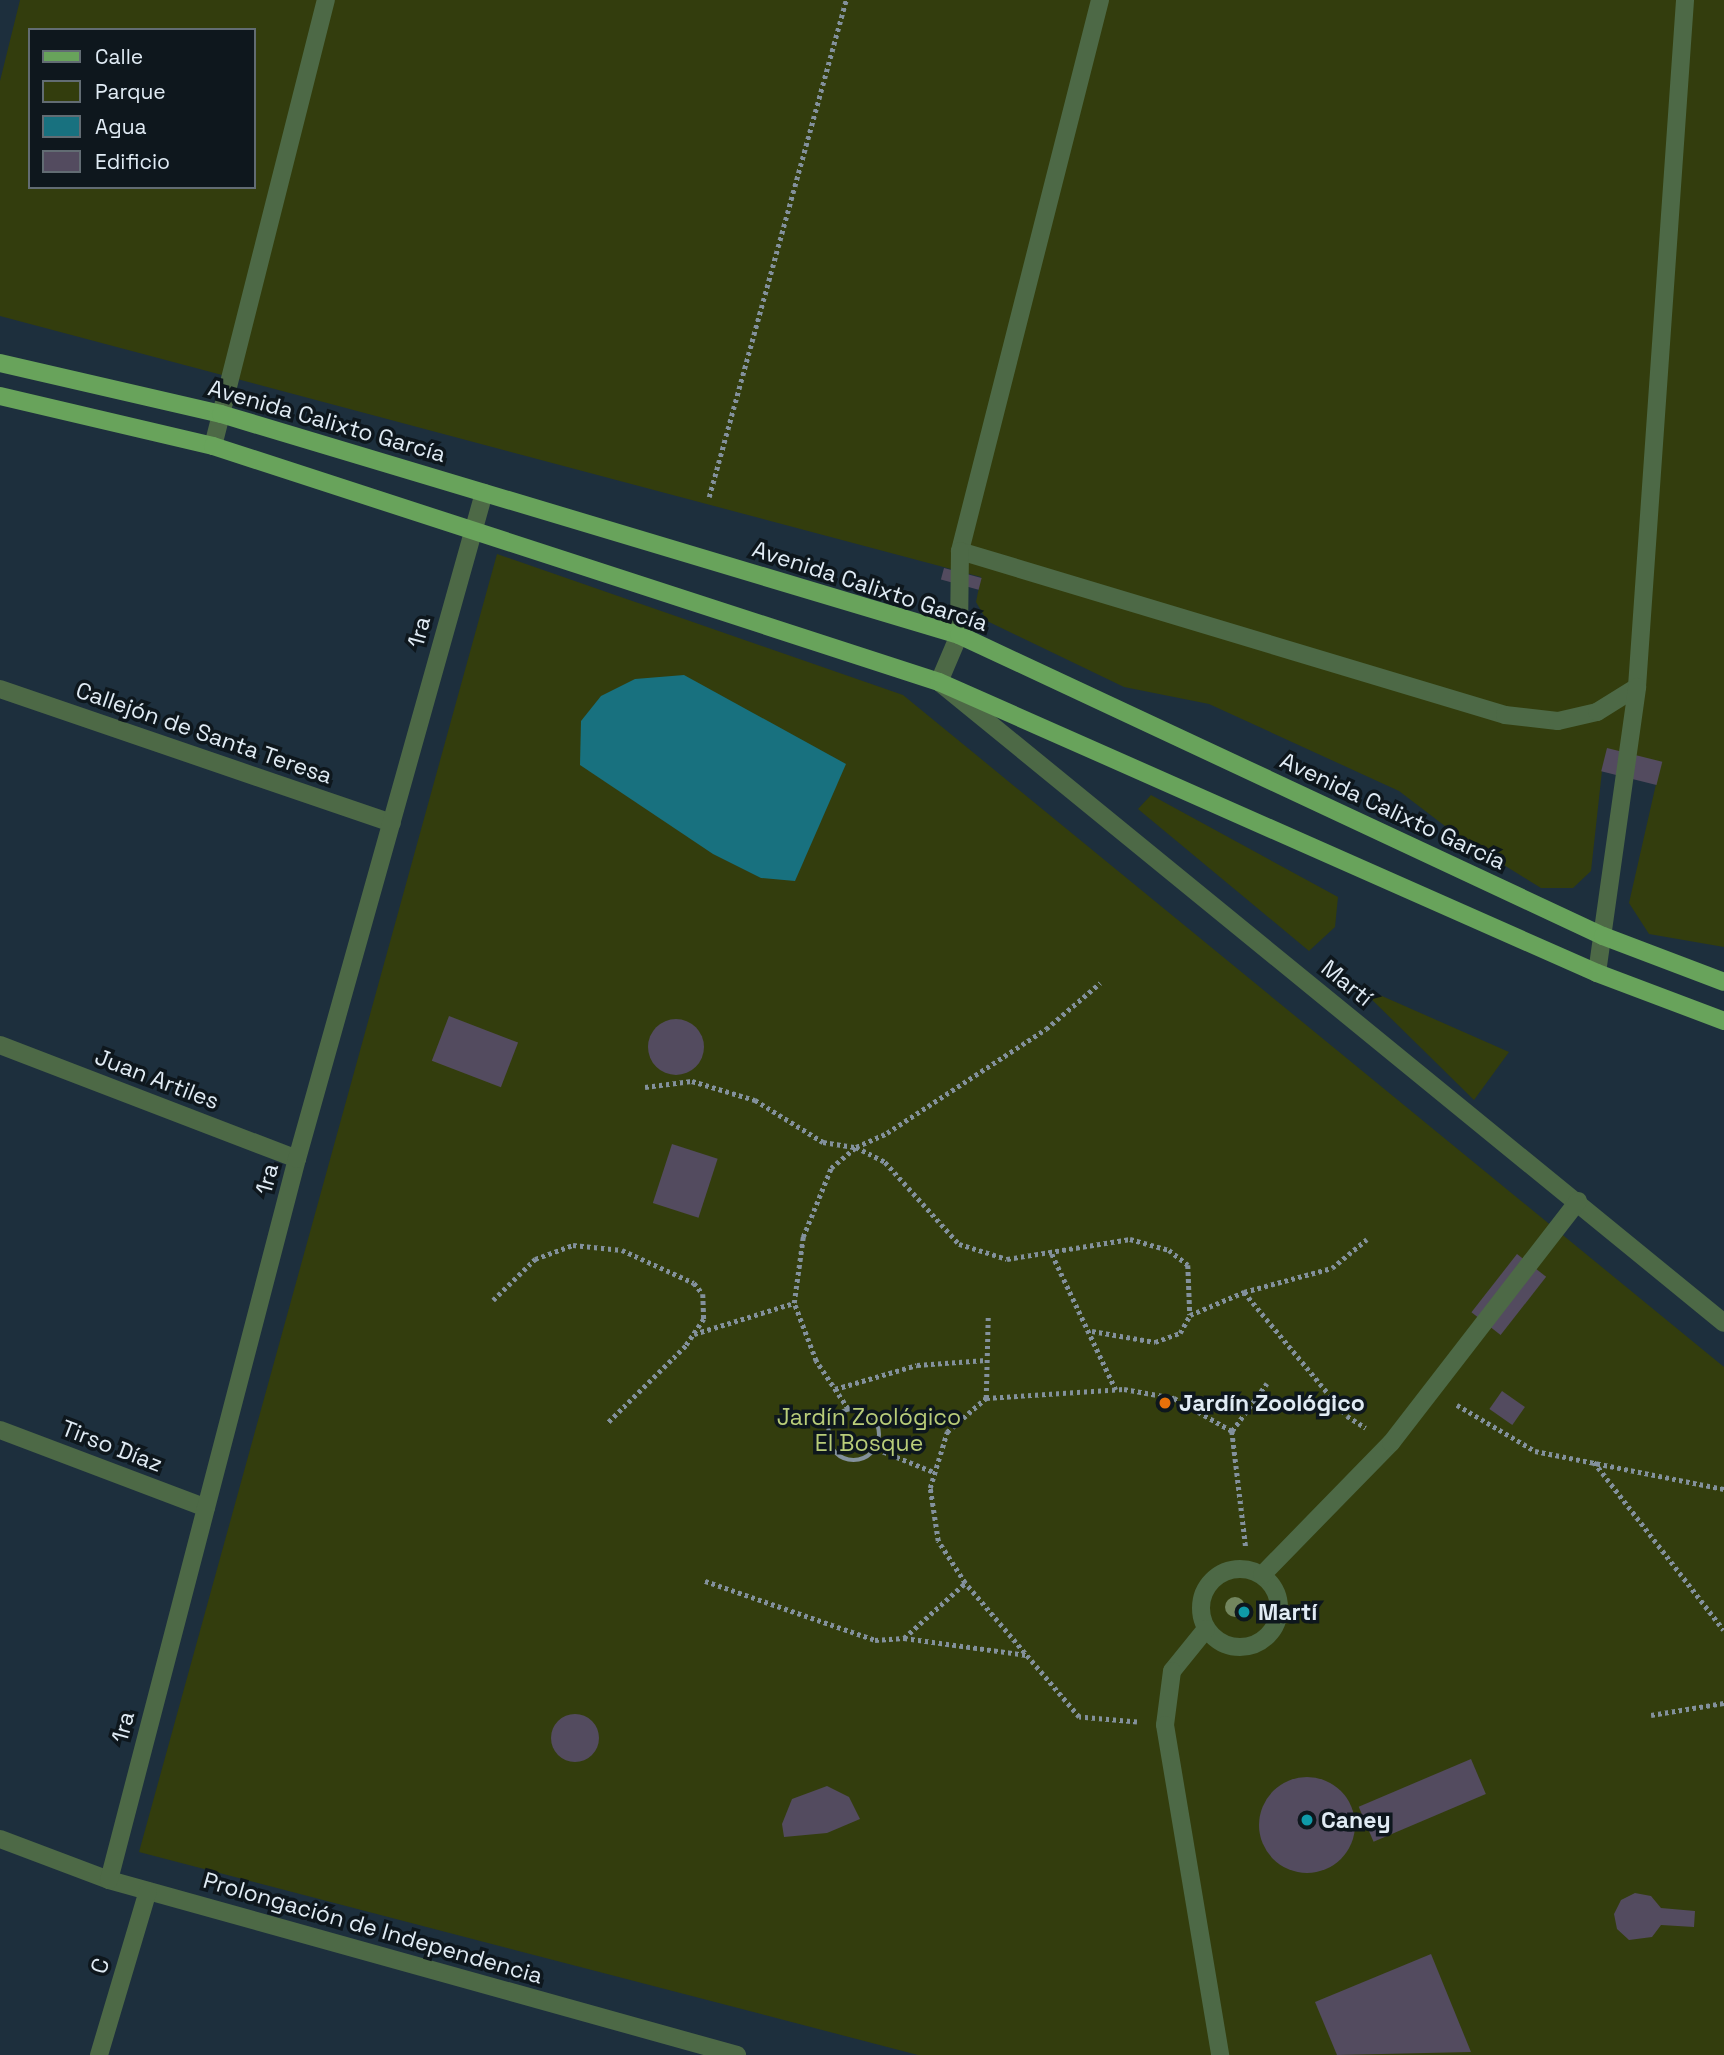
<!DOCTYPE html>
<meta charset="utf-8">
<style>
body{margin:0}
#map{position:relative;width:1724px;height:2055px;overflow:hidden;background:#1d2f3d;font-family:"Space Grotesk",sans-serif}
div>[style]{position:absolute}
.green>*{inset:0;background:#333d0d}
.water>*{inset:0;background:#18717f}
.building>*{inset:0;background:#534b5f;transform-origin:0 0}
.round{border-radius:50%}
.path>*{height:4.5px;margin-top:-2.25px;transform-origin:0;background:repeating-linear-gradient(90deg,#83919c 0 3.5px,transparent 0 7px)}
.path>.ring{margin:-2.25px;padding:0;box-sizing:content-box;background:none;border:4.5px solid #83919c;border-radius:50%}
.minor>*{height:18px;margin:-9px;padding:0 9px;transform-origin:9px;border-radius:9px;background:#4d6946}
.minor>.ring{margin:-9px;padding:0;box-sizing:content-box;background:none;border:18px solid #4d6946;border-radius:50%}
.major>*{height:18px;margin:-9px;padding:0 9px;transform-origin:9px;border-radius:9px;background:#68a35b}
.trees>*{width:20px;height:20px;margin:-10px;border-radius:50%;background:#73865e}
.dots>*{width:19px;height:19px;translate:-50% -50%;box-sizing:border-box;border:4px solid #0e171d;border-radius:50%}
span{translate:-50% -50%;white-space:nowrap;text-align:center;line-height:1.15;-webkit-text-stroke:7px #0e171d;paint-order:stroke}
.street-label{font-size:23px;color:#e0ebf4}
.poi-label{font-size:23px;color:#e0ebf4;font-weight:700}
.left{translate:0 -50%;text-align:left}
.park-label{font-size:23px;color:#b9cd79}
.legend{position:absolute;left:28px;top:28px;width:228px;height:161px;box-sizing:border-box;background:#0e171d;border:2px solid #626c73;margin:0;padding:9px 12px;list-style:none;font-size:21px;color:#e0ebf4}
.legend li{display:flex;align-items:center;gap:14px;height:35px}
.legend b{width:35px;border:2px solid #626c73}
</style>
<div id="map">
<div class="green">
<div style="clip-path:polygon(evenodd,20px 0,1724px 0,1724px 947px,1649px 934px,1629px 903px,1656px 784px,1602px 771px,1591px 871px,1573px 888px,1541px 888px,1462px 839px,1399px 791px,1209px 704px,1124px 687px,987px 621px,976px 602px,981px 577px,0 316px,0 81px,20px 0,30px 30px,254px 30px,254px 187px,30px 187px,30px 30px)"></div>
<div style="clip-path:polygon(497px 554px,903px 695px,1724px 1367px,1724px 2055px,918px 2055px,139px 1852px)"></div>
<div style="clip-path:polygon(1151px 795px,1338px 897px,1335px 927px,1309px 951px,1138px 809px)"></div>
<div style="clip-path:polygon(1357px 985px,1509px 1052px,1474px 1100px)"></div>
</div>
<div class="water">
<div style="clip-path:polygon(684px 675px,846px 764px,795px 881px,761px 878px,713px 854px,580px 765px,581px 721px,601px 696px,635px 679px)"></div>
</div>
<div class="building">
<div style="left:944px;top:568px;width:39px;height:12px;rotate:15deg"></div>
<div style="left:1607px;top:748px;width:57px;height:24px;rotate:14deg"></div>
<div style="left:449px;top:1016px;width:74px;height:48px;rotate:21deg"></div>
<div class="round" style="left:648px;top:1019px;width:56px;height:56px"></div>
<div style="left:672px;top:1144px;width:48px;height:62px;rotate:18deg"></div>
<div style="left:1517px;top:1254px;width:37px;height:74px;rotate:38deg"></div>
<div style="left:1502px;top:1391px;width:28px;height:22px;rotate:35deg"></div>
<div class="round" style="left:551px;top:1714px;width:48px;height:48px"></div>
<div style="left:1471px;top:1759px;width:38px;height:122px;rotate:67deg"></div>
<div class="round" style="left:1259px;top:1777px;width:96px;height:96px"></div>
<div style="clip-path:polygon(827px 1786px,849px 1797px,860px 1819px,827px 1833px,784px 1837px,782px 1824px,792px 1799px)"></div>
<div style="clip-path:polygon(1635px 1893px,1651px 1896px,1661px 1908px,1695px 1911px,1694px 1927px,1661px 1925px,1652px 1937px,1629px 1940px,1617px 1929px,1614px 1914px,1621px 1900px)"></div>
<div style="clip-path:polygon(1431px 1954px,1471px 2052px,1337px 2055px,1315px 2002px)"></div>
</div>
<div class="path">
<div style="left:709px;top:497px;width:516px;rotate:-74.59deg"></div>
<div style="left:645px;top:1087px;width:47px;rotate:-7.3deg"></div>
<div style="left:692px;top:1081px;width:66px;rotate:16.8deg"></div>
<div style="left:755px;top:1100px;width:80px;rotate:31.7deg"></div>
<div style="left:823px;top:1142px;width:33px;rotate:9deg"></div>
<div style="left:856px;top:1147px;width:33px;rotate:27deg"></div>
<div style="left:885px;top:1162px;width:110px;rotate:47.9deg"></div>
<div style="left:959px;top:1244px;width:50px;rotate:17.4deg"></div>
<div style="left:1007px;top:1259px;width:125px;rotate:-9.2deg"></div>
<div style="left:1130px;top:1239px;width:41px;rotate:15.8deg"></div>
<div style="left:1169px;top:1250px;width:24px;rotate:38deg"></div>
<div style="left:1188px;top:1265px;width:50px;rotate:87.7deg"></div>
<div style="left:1052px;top:1254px;width:150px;rotate:64.8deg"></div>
<div style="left:1244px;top:1292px;width:161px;rotate:50.3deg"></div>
<div style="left:1347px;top:1416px;width:22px;rotate:32deg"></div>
<div style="left:493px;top:1300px;width:59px;rotate:-44.3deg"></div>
<div style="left:535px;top:1259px;width:40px;rotate:-20.2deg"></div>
<div style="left:573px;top:1245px;width:49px;rotate:5.8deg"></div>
<div style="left:622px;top:1250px;width:79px;rotate:24.6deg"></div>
<div style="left:694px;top:1283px;width:14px;rotate:51deg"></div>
<div style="left:703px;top:1294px;width:25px;rotate:88deg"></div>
<div style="left:704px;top:1319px;width:32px;rotate:124deg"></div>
<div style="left:686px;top:1346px;width:111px;rotate:135.4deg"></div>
<div style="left:1092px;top:1331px;width:64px;rotate:9.9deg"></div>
<div style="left:1155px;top:1342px;width:27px;rotate:-20deg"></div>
<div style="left:1180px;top:1333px;width:21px;rotate:-61deg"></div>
<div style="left:1190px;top:1315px;width:59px;rotate:-23.1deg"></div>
<div style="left:1244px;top:1292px;width:91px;rotate:-15.3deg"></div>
<div style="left:1332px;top:1268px;width:45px;rotate:-39.6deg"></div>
<div style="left:694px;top:1334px;width:105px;rotate:-17.2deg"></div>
<div style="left:835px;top:1389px;width:85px;rotate:-16.3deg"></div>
<div style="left:917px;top:1365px;width:69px;rotate:-4.1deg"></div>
<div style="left:986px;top:1398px;width:82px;rotate:-88.6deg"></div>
<div style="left:1457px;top:1405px;width:91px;rotate:30.5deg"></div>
<div style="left:1535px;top:1451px;width:193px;rotate:11.4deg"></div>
<div class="ring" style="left:828px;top:1409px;width:47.5px;height:47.5px"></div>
<div style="left:848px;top:1409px;width:58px;rotate:-123.7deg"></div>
<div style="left:816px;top:1361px;width:62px;rotate:-110.8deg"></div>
<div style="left:794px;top:1303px;width:67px;rotate:-82.2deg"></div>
<div style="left:803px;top:1237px;width:74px;rotate:-67.9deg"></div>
<div style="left:831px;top:1168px;width:33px;rotate:-40deg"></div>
<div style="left:856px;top:1147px;width:34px;rotate:-24deg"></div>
<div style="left:887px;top:1133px;width:190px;rotate:-33.2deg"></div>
<div style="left:1046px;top:1029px;width:71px;rotate:-40.4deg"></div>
<div style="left:1232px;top:1431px;width:59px;rotate:-53.9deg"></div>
<div style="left:877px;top:1449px;width:61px;rotate:22deg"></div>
<div style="left:1594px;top:1462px;width:212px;rotate:52.3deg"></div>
<div style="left:705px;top:1581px;width:180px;rotate:19.1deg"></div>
<div style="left:875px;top:1640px;width:29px;rotate:-4deg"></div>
<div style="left:904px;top:1638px;width:123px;rotate:7.9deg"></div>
<div style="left:904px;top:1638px;width:82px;rotate:-42deg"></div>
<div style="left:1651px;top:1715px;width:74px;rotate:-9.3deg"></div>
<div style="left:1137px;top:1722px;width:58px;rotate:-175.1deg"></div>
<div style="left:1079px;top:1717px;width:176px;rotate:-130.4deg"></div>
<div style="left:965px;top:1583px;width:50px;rotate:-122.7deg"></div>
<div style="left:938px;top:1541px;width:54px;rotate:-98.6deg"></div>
<div style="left:930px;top:1488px;width:59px;rotate:-73.1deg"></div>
<div style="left:947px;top:1432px;width:52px;rotate:-41.1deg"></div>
<div style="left:986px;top:1398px;width:138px;rotate:-3.7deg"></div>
<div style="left:1124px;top:1389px;width:51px;rotate:10.2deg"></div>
<div style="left:1174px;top:1398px;width:67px;rotate:29.6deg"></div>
<div style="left:1232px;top:1431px;width:118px;rotate:83.2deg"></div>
</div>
<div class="minor">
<div style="left:1100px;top:0;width:569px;rotate:104.26deg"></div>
<div style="left:960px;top:551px;width:569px;rotate:16.75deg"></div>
<div style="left:1505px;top:715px;width:53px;rotate:6.5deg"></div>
<div style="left:1558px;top:721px;width:40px;rotate:-13deg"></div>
<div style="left:1597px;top:712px;width:47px;rotate:-32deg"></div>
<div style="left:1637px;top:687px;width:689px;rotate:-86deg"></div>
<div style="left:213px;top:446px;width:460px;rotate:-75.8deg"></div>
<div style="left:960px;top:551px;width:84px;rotate:90.7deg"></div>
<div style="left:959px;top:635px;width:51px;rotate:113.1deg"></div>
<div style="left:939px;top:682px;width:1013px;rotate:39.23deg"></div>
<div style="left:0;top:689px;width:414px;rotate:18.9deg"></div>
<div style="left:1597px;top:973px;width:289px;rotate:-82deg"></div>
<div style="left:0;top:1045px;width:318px;rotate:21deg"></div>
<div style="left:0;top:1430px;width:220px;rotate:20.7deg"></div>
<div class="ring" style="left:1201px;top:1569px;width:60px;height:60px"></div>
<div style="left:1262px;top:1575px;width:185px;rotate:-45.7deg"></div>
<div style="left:1391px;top:1443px;width:306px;rotate:-52.3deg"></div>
<div style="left:1206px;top:1629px;width:54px;rotate:129deg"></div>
<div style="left:1172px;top:1671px;width:54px;rotate:97.4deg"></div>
<div style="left:1165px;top:1725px;width:335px;rotate:80.5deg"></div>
<div style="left:0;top:1839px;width:116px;rotate:20.6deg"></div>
<div style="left:109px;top:1880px;width:652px;rotate:15.57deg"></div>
<div style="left:109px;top:1880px;width:745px;rotate:-75.39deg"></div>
<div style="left:297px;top:1159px;width:692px;rotate:-74.32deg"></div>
<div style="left:99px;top:2055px;width:171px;rotate:-73.4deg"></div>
</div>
<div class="major">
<div style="left:0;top:363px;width:227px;rotate:13deg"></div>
<div style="left:221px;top:414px;width:770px;rotate:16.67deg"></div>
<div style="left:959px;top:635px;width:711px;rotate:25.05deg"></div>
<div style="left:1603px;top:936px;width:129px;rotate:20.8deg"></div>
<div style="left:0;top:396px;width:219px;rotate:13.2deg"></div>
<div style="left:213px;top:446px;width:763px;rotate:18.01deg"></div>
<div style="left:939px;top:682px;width:719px;rotate:23.86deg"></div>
<div style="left:1597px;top:973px;width:136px;rotate:20.7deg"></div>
</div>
<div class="trees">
<div style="left:1235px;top:1607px"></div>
</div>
<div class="dots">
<div style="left:1165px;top:1403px;background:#e8710a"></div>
<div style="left:1244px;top:1612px;background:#0f9aa8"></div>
<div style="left:1307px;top:1820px;background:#0f9aa8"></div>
</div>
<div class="street-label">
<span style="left:327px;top:421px;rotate:16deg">Avenida Calixto García</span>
<span style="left:870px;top:586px;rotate:18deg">Avenida Calixto García</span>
<span style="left:419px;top:632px;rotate:-75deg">1ra</span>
<span style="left:204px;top:733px;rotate:19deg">Callejón de Santa Teresa</span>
<span style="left:1393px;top:811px;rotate:25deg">Avenida Calixto García</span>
<span style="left:1347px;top:983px;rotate:39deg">Martí</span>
<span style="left:157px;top:1079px;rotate:21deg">Juan Artiles</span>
<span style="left:267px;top:1179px;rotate:-75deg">1ra</span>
<span style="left:112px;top:1446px;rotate:21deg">Tirso Díaz</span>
<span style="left:123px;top:1727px;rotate:-75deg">1ra</span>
<span style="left:373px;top:1928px;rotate:16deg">Prolongación de Independencia</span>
<span style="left:100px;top:1966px;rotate:-73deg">C</span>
</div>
<div class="poi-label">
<span class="left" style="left:1179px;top:1403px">Jardín Zoológico</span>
<span class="left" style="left:1258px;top:1612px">Martí</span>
<span class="left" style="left:1321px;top:1820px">Caney</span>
</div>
<div class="park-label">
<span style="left:869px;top:1430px">Jardín Zoológico<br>El Bosque</span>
</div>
<ul class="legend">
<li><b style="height:9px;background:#68a35b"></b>Calle</li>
<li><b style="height:19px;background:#333d0d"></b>Parque</li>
<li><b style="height:19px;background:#18717f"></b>Agua</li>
<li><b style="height:19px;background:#534b5f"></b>Edificio</li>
</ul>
</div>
